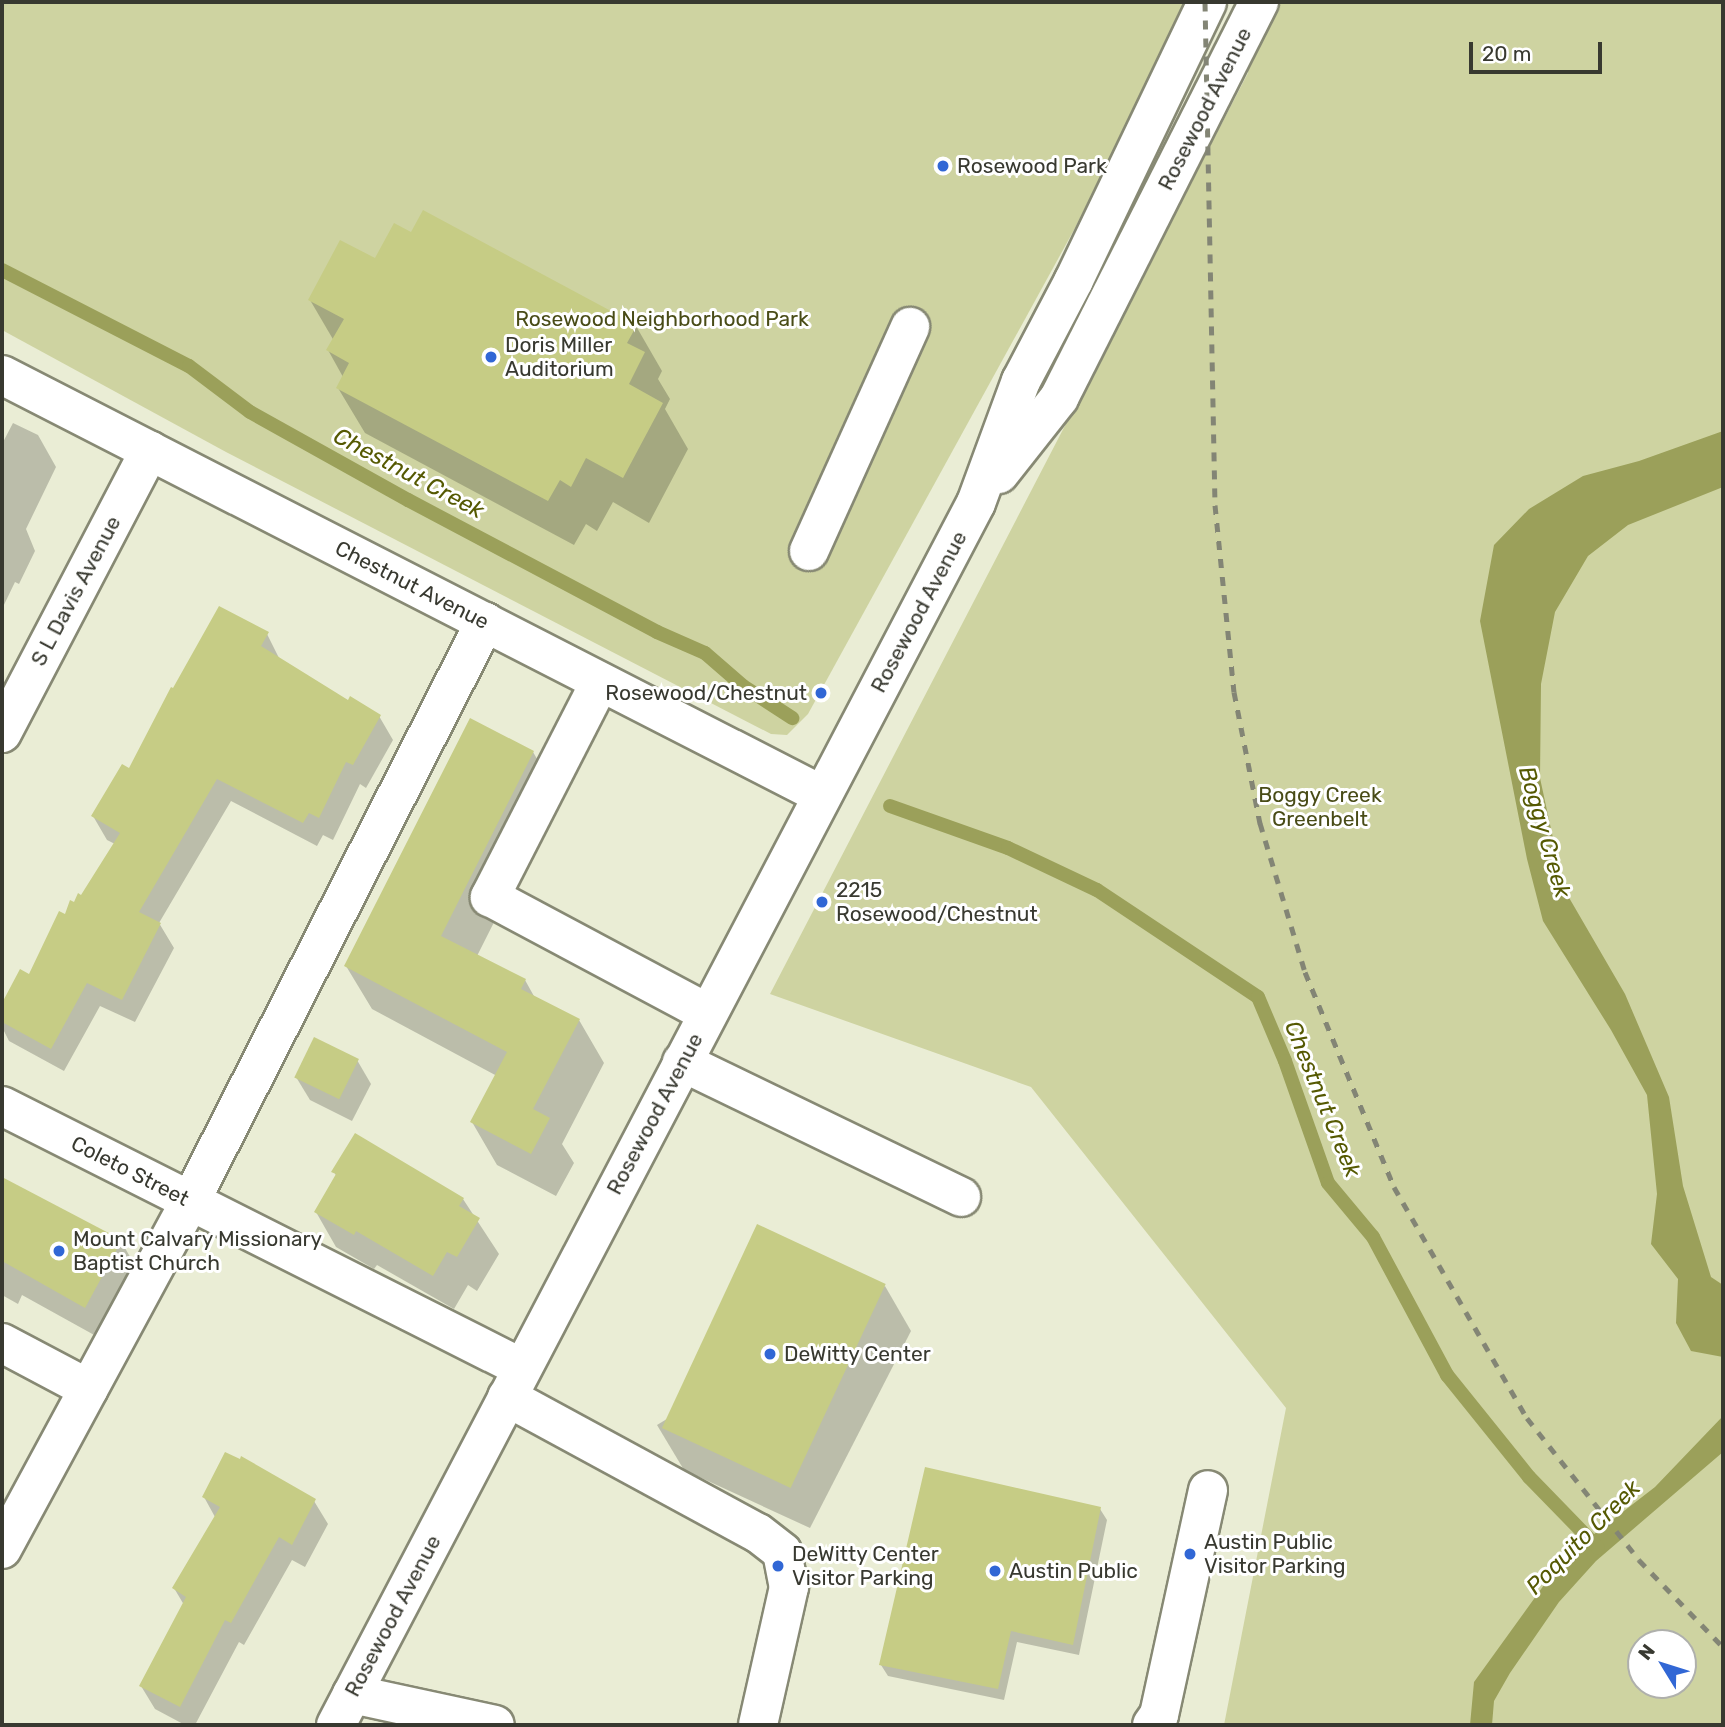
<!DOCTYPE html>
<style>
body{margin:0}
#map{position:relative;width:1725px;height:1727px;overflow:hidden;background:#eaedd5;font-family:Rubik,sans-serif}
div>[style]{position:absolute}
.green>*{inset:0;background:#ced3a1}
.water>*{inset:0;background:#9ba05a}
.shadow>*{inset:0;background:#0003}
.stream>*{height:14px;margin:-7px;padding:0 7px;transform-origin:7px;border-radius:7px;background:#9ba05a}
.building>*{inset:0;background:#c6cc85;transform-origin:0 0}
.roads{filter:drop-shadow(2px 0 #878974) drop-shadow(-2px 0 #878974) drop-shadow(0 2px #878974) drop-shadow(0 -2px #878974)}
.minor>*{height:38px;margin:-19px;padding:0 19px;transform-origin:19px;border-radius:19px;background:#fff}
.rail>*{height:5px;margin-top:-2.5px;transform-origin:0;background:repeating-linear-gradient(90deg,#838575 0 9px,transparent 0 18px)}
.dots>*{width:19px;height:19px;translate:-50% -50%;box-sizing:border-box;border:4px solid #fff;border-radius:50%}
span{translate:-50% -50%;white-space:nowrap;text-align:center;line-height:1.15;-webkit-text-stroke:6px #fff;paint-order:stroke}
.street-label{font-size:21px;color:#383930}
.poi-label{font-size:21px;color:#383930}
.left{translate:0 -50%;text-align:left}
.right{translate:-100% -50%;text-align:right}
.park-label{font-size:21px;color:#494c17}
.water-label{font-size:23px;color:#555902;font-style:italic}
.frame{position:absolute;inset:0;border:4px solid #383930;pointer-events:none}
.north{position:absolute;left:1627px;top:1629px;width:70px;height:70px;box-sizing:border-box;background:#fff;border:2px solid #afb0ac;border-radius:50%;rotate:308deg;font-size:19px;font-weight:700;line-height:28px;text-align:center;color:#383930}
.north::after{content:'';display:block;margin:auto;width:24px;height:32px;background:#3167d5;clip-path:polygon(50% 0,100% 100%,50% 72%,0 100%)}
.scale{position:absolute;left:1469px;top:42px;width:133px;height:32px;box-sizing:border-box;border:4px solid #383930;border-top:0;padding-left:9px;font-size:21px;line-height:24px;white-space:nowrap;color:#383930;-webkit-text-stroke:5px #fff;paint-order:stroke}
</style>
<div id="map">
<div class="green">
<div style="clip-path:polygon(2px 2px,1190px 2px,1075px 228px,808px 714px,787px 735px,771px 734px,226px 452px,2px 330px)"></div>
<div style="clip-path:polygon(evenodd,1245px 2px,1723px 2px,1723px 1725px,1224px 1725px,1286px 1408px,1031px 1087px,770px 994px,1248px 73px,1245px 2px,1641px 1643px,1683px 1643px,1683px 1685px,1641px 1685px,1641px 1643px)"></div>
</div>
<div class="water">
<div style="clip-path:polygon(1723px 431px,1723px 487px,1628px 525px,1588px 556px,1555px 612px,1541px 684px,1540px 778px,1564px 889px,1625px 994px,1669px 1097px,1683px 1186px,1711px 1277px,1723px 1285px,1723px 1357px,1691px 1351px,1676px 1323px,1678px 1279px,1651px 1244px,1657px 1194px,1647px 1095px,1611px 1030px,1543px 921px,1527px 859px,1480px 621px,1494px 545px,1529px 509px,1583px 476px,1639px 461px)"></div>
<div style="clip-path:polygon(1723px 1416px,1723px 1452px,1596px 1561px,1559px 1602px,1510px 1673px,1494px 1701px,1492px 1725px,1470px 1725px,1474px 1682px,1549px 1578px,1580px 1545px,1655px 1487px)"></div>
</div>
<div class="shadow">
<div style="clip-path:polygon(412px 234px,636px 326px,662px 371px,658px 379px,670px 399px,665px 409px,688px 449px,649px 523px,613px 502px,597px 531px,586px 524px,574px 545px,365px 433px,338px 388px,343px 377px,328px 350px,334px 341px,310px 300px,375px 261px)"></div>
<div style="clip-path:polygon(13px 423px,38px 435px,56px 467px,26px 529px,35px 551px,19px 584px,15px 582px,2px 609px,2px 444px)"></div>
<div style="clip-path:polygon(267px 634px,280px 660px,348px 702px,379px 716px,393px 740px,366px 788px,360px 784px,333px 840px,323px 835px,317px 846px,231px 801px,159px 923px,174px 948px,135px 1022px,100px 1006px,64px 1071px,9px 1041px,2px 1027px,2px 1007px,21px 972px,30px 976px,115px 844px,107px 840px,93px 816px,130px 770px)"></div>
<div style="clip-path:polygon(533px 752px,558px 795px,477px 956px,525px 980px,535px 998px,579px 1020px,604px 1063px,562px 1144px,574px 1163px,556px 1196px,497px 1165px,472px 1122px,497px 1076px,372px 1009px,346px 966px)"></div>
<div style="clip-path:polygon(357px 1060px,371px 1084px,352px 1121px,310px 1100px,296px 1077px)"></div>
<div style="clip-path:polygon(334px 1172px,463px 1199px,499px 1254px,477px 1291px,468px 1285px,454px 1309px,377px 1265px,374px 1269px,336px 1247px,316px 1212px,337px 1177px)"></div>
<div style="clip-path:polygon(2px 1178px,121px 1241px,141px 1276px,105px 1341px,22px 1295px,18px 1304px,2px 1295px)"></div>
<div style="clip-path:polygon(885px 1286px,911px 1331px,810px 1528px,684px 1470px,657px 1425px)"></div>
<div style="clip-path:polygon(204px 1497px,314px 1501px,328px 1524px,305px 1567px,292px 1560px,244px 1645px,239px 1642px,195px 1725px,185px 1725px,155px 1709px,141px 1686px,184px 1605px,174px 1588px,215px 1517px)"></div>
<div style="clip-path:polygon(1100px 1509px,1107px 1520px,1079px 1655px,1017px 1642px,1004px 1700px,888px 1676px,881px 1665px)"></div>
</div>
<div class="stream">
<div style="left:2px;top:270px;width:210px;rotate:27.2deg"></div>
<div style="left:189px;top:366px;width:76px;rotate:37deg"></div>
<div style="left:250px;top:412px;width:181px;rotate:29.1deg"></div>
<div style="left:408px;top:500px;width:282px;rotate:27.9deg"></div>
<div style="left:657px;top:632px;width:52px;rotate:23.6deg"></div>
<div style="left:705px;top:653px;width:50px;rotate:41deg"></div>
<div style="left:743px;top:686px;width:59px;rotate:33.1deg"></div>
<div style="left:890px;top:806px;width:125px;rotate:19.6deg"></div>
<div style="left:1008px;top:848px;width:98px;rotate:25.3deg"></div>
<div style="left:1097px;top:890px;width:193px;rotate:33.6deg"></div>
<div style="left:1258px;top:997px;width:69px;rotate:67.1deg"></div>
<div style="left:1285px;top:1061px;width:129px;rotate:70.6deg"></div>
<div style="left:1328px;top:1183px;width:70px;rotate:50.2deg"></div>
<div style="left:1373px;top:1237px;width:157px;rotate:61.8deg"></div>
<div style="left:1447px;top:1375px;width:131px;rotate:51.2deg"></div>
<div style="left:1529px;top:1477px;width:99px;rotate:45.8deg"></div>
</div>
<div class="building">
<div style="clip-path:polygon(423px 210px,637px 325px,627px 343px,645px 352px,629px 384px,663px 403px,623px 478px,586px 458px,571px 487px,560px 480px,548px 501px,336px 388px,349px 363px,326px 350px,344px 319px,308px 300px,340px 240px,375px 258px,394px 223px,411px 232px)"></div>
<div style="clip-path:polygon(219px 606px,269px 632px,261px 646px,348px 700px,350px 696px,381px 715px,353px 765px,346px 762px,319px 818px,309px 813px,303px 823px,217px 779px,139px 912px,161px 923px,122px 1000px,87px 983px,51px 1049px,2px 1022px,2px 1003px,20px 969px,29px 974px,59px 911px,65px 914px,70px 900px,74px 902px,78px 893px,81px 895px,120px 833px,91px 816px,122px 764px,129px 768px,171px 687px,173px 688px)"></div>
<div style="clip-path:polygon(470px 718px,534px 751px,441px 936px,526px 979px,521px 989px,580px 1019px,533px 1109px,550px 1118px,531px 1154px,470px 1122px,507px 1052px,344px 966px)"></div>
<div style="left:314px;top:1037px;width:50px;height:45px;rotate:26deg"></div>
<div style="clip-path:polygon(355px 1133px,464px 1198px,459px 1206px,480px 1218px,457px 1257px,447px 1252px,433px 1276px,356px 1231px,354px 1235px,314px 1212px,336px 1174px,331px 1172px)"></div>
<div style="clip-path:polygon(2px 1177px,122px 1240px,85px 1308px,2px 1261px)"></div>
<div style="left:757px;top:1224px;width:142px;height:225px;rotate:25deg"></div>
<div style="clip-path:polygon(225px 1452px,240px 1459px,241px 1456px,316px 1499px,292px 1545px,279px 1537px,231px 1623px,225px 1620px,180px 1707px,139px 1686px,186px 1597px,172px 1588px,220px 1507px,202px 1497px)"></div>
<div style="clip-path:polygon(925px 1467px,1101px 1507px,1073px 1645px,1011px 1631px,998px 1689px,879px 1665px)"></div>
</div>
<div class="roads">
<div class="minor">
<div style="left:2px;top:375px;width:921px;rotate:27.12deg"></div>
<div style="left:999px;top:474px;width:97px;rotate:-51.7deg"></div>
<div style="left:1059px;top:398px;width:444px;rotate:-63.2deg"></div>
<div style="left:809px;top:551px;width:246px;rotate:-65.7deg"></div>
<div style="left:600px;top:682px;width:242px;rotate:117.1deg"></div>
<div style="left:490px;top:897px;width:246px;rotate:28.1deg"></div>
<div style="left:2px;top:733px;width:319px;rotate:-62.4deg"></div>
<div style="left:682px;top:1062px;width:310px;rotate:25.8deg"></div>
<div style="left:2px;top:1106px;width:582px;rotate:26.74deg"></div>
<div style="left:2px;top:1343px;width:98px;rotate:27.9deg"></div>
<div style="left:507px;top:1397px;width:285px;rotate:28.5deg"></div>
<div style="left:758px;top:1533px;width:31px;rotate:38deg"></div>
<div style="left:782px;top:1552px;width:36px;rotate:79deg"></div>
<div style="left:789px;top:1587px;width:141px;rotate:102.7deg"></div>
<div style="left:2px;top:1549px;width:395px;rotate:-61.6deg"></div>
<div style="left:190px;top:1202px;width:651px;rotate:-63.04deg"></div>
<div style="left:352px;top:1694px;width:146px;rotate:12.2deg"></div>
<div style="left:336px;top:1725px;width:1379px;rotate:-62.36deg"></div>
<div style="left:976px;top:503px;width:130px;rotate:-69.8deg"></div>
<div style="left:1021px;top:381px;width:114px;rotate:-62.3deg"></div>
<div style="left:1074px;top:280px;width:308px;rotate:-64.4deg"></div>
<div style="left:1152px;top:1725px;width:12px;rotate:-55deg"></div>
<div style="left:1159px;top:1715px;width:230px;rotate:-77.7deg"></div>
</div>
</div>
<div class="rail">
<div style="left:1205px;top:2px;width:503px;rotate:88.86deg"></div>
<div style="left:1215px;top:505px;width:188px;rotate:84.2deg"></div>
<div style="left:1234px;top:692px;width:134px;rotate:78.8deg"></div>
<div style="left:1260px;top:823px;width:156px;rotate:73.2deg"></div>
<div style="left:1305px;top:972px;width:233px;rotate:67.5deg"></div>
<div style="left:1394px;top:1187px;width:267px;rotate:60.1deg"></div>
<div style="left:1527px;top:1418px;width:181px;rotate:51.7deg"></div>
<div style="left:1639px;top:1560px;width:121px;rotate:46deg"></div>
</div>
<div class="dots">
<div style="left:943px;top:166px;background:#3167d5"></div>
<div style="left:491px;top:357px;background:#3167d5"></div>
<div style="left:821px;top:693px;background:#3167d5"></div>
<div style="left:822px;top:902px;background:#3167d5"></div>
<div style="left:59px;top:1251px;background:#3167d5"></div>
<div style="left:770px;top:1354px;background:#3167d5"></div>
<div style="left:1190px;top:1554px;background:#3167d5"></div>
<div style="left:778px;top:1566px;background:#3167d5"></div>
<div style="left:995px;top:1571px;background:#3167d5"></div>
</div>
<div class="street-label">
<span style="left:1205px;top:109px;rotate:-63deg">Rosewood Avenue</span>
<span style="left:412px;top:585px;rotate:27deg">Chestnut Avenue</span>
<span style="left:76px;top:591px;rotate:-62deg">S L Davis Avenue</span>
<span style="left:919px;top:612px;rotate:-62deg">Rosewood Avenue</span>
<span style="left:655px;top:1114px;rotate:-62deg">Rosewood Avenue</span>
<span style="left:130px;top:1171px;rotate:27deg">Coleto Street</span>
<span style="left:393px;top:1616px;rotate:-62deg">Rosewood Avenue</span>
</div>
<div class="poi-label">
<span class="left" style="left:957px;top:166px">Rosewood Park</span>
<span class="left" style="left:505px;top:357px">Doris Miller<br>Auditorium</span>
<span class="right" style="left:807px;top:693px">Rosewood/Chestnut</span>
<span class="left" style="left:836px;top:902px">2215<br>Rosewood/Chestnut</span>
<span class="left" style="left:73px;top:1251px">Mount Calvary Missionary<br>Baptist Church</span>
<span class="left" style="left:784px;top:1354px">DeWitty Center</span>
<span class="left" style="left:1204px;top:1554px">Austin Public<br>Visitor Parking</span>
<span class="left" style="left:792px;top:1566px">DeWitty Center<br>Visitor Parking</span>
<span class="left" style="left:1009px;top:1571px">Austin Public</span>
</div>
<div class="park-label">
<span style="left:662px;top:319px">Rosewood Neighborhood Park</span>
<span style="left:1320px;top:807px">Boggy Creek<br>Greenbelt</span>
</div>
<div class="water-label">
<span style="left:409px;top:473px;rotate:28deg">Chestnut Creek</span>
<span style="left:1545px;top:832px;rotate:74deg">Boggy Creek</span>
<span style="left:1323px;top:1099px;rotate:68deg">Chestnut Creek</span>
<span style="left:1583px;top:1537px;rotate:-45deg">Poquito Creek</span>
</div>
<div class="frame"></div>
<div class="north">N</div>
<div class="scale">20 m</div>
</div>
